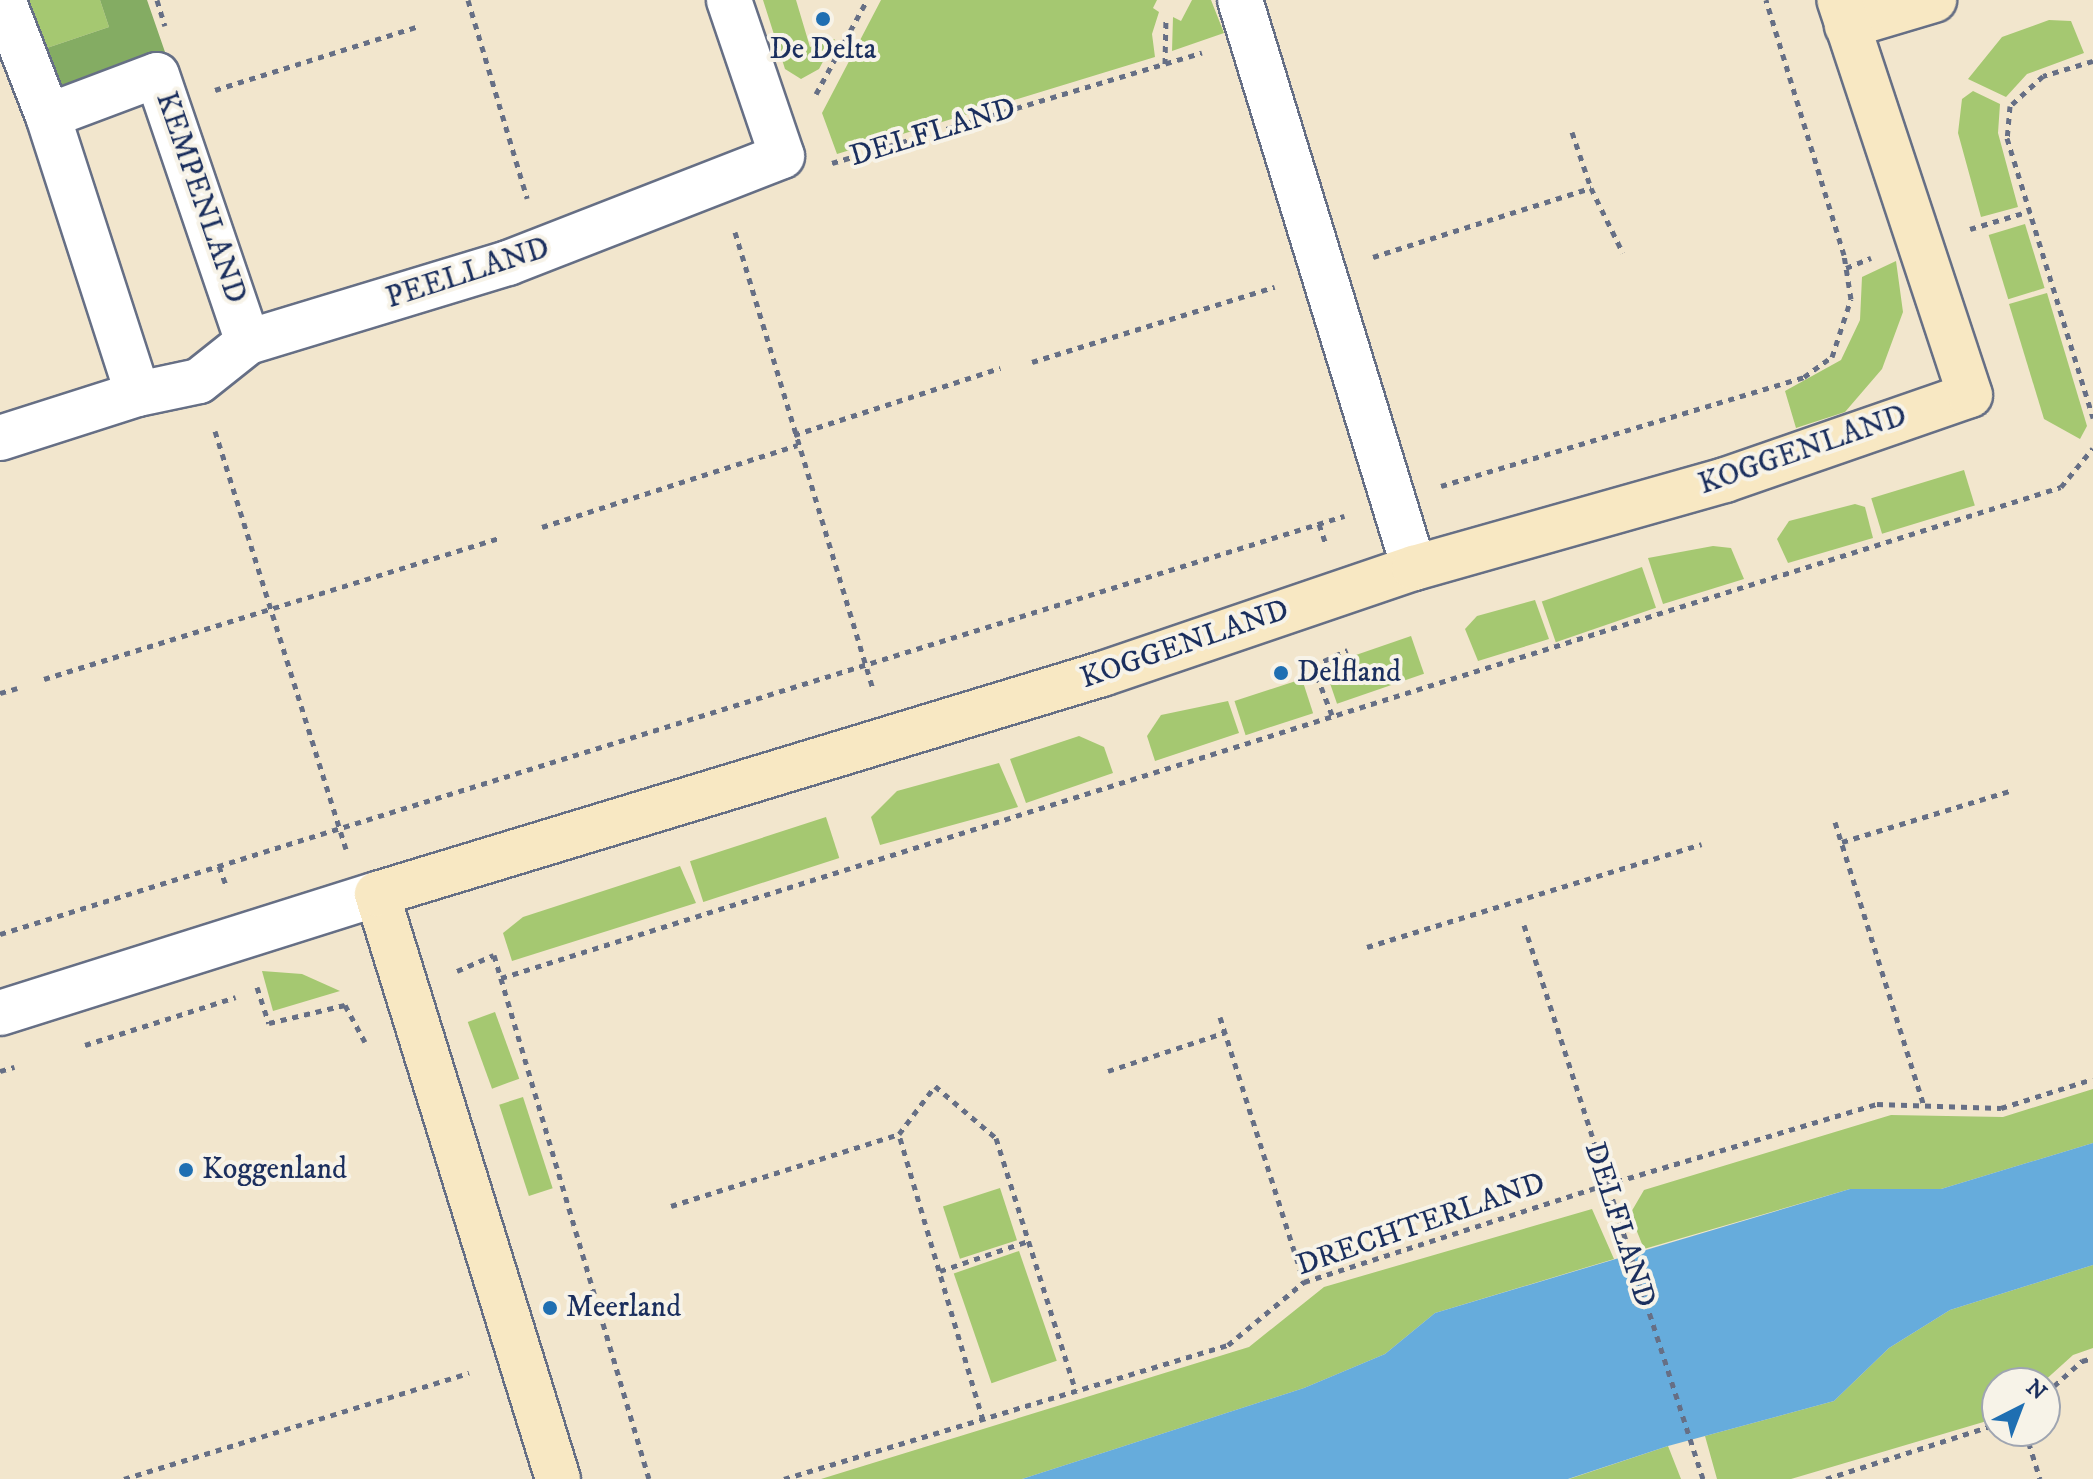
<!DOCTYPE html>
<style>
body{margin:0}
#map{position:relative;width:2093px;height:1479px;overflow:hidden;background:#f2e6cd;font-family:"IM FELL DW Pica",serif}
div>[style]{position:absolute}
.green>*{inset:0;background:#a5c871;transform-origin:0 0}
.forest>*{inset:0;background:#84ac63}
.water>*{inset:0;background:#66acdc}
.path>*{height:5px;margin-top:-2.5px;transform-origin:0;background:repeating-linear-gradient(90deg,#666f85 0 6px,transparent 0 12px)}
.roads{filter:drop-shadow(2px 0 #666f85) drop-shadow(-2px 0 #666f85) drop-shadow(0 2px #666f85) drop-shadow(0 -2px #666f85)}
.street>*{height:44px;margin:-22px;padding:0 22px;transform-origin:22px;border-radius:22px;background:#fff}
.secondary>*{height:44px;margin:-22px;padding:0 22px;transform-origin:22px;border-radius:22px;background:#f8e8c3}
.dots>*{width:22px;height:22px;translate:-50% -50%;box-sizing:border-box;border:4px solid #f7f3e8;border-radius:50%}
span{translate:-50% -50%;white-space:nowrap;text-align:center;line-height:1.15;-webkit-text-stroke:8px #f7f3e8;paint-order:stroke}
.poi-label{font-size:30px;color:#1b2f5e}
.left{translate:0 -50%;text-align:left}
.street-label{font-size:30px;color:#1b2f5e}
.north{position:absolute;left:1981px;top:1367px;width:80px;height:80px;box-sizing:border-box;background:#f7f3e8;border:2px solid #9fa5b1;border-radius:50%;rotate:42deg;font-size:22px;font-weight:700;line-height:32px;text-align:center;color:#1b2f5e}
.north::after{content:'';display:block;margin:auto;width:28px;height:36px;background:#1f6fb2;clip-path:polygon(50% 0,100% 100%,50% 72%,0 100%)}
</style>
<div id="map">
<div class="green">
<div style="clip-path:polygon(26px 0,100px 0,109px 27px,35px 52px)"></div>
<div style="clip-path:polygon(763px 0,796px 0,810px 47px,835px 39px,819px 69px,801px 79px,785px 69px)"></div>
<div style="clip-path:polygon(881px 0,1157px 0,1153px 8px,1159px 12px,1152px 34px,1155px 57px,837px 154px,822px 113px)"></div>
<div style="clip-path:polygon(1192px 0,1211px 0,1224px 33px,1172px 51px,1173px 17px,1181px 21px)"></div>
<div style="clip-path:polygon(2049px 20px,2071px 21px,2084px 53px,2027px 74px,2006px 97px,1968px 79px,2002px 37px)"></div>
<div style="clip-path:polygon(1973px 91px,2000px 104px,1998px 133px,2018px 207px,1981px 217px,1958px 133px,1962px 99px)"></div>
<div style="left:2025px;top:224px;width:67px;height:38px;rotate:73deg"></div>
<div style="clip-path:polygon(1896px 261px,1903px 312px,1882px 369px,1845px 412px,1796px 428px,1785px 391px,1841px 360px,1860px 320px,1862px 277px)"></div>
<div style="clip-path:polygon(2047px 293px,2087px 426px,2080px 439px,2044px 419px,2009px 304px)"></div>
<div style="left:1964px;top:470px;width:37px;height:97px;rotate:73deg"></div>
<div style="clip-path:polygon(1855px 504px,1865px 507px,1873px 538px,1788px 563px,1777px 539px,1789px 521px)"></div>
<div style="clip-path:polygon(1713px 546px,1731px 548px,1744px 579px,1663px 604px,1648px 558px)"></div>
<div style="left:1642px;top:567px;width:43px;height:106px;rotate:71deg"></div>
<div style="clip-path:polygon(1535px 600px,1549px 639px,1478px 661px,1465px 629px,1477px 616px)"></div>
<div style="left:1411px;top:636px;width:40px;height:92px;rotate:71deg"></div>
<div style="left:1302px;top:679px;width:36px;height:71px;rotate:72deg"></div>
<div style="clip-path:polygon(1228px 701px,1239px 733px,1155px 761px,1147px 736px,1161px 715px)"></div>
<div style="clip-path:polygon(1079px 736px,1104px 747px,1113px 773px,1026px 803px,1010px 759px)"></div>
<div style="clip-path:polygon(999px 763px,1018px 807px,880px 845px,871px 817px,897px 791px)"></div>
<div style="left:826px;top:817px;width:43px;height:143px;rotate:72deg"></div>
<div style="clip-path:polygon(680px 866px,696px 903px,512px 961px,503px 933px,523px 917px)"></div>
<div style="clip-path:polygon(262px 971px,302px 974px,340px 991px,273px 1011px)"></div>
<div style="left:495px;top:1012px;width:71px;height:29px;rotate:70deg"></div>
<div style="clip-path:polygon(2093px 1089px,2093px 1143px,1941px 1189px,1850px 1189px,1644px 1249px,1630px 1214px,1644px 1190px,1891px 1115px,2003px 1117px)"></div>
<div style="left:523px;top:1097px;width:96px;height:25px;rotate:72deg"></div>
<div style="left:1000px;top:1188px;width:55px;height:60px;rotate:72deg"></div>
<div style="clip-path:polygon(1592px 1209px,1614px 1259px,1435px 1313px,1385px 1354px,1304px 1388px,1022px 1479px,821px 1479px,1249px 1347px,1324px 1287px)"></div>
<div style="left:1019px;top:1251px;width:116px;height:69px;rotate:71deg"></div>
<div style="clip-path:polygon(2093px 1265px,2093px 1348px,2073px 1355px,2042px 1383px,1997px 1383px,1997px 1418px,1791px 1479px,1717px 1479px,1705px 1436px,1834px 1401px,1889px 1348px,1950px 1310px)"></div>
<div style="clip-path:polygon(1668px 1446px,1681px 1479px,1569px 1479px)"></div>
</div>
<div class="forest">
<div style="clip-path:polygon(100px 0,147px 0,165px 52px,59px 88px,35px 52px,109px 27px)"></div>
</div>
<div class="water">
<div style="clip-path:polygon(2093px 1143px,2093px 1265px,1950px 1310px,1889px 1348px,1834px 1401px,1668px 1446px,1568px 1479px,1022px 1479px,1304px 1388px,1385px 1354px,1435px 1313px,1850px 1189px,1941px 1189px)"></div>
</div>
<div class="path">
<div style="left:157px;top:0;width:27px;rotate:73deg"></div>
<div style="left:468px;top:0;width:207px;rotate:73.4deg"></div>
<div style="left:2093px;top:61px;width:52px;rotate:163.3deg"></div>
<div style="left:2043px;top:76px;width:45px;rotate:137.7deg"></div>
<div style="left:2010px;top:106px;width:32px;rotate:95deg"></div>
<div style="left:2007px;top:138px;width:293px;rotate:72.9deg"></div>
<div style="left:1165px;top:64px;width:46px;rotate:-88.8deg"></div>
<div style="left:215px;top:90px;width:211px;rotate:-17.4deg"></div>
<div style="left:816px;top:94px;width:107px;rotate:-61.5deg"></div>
<div style="left:1572px;top:132px;width:59px;rotate:71.3deg"></div>
<div style="left:1591px;top:188px;width:72px;rotate:63.8deg"></div>
<div style="left:832px;top:163px;width:386px;rotate:-16.6deg"></div>
<div style="left:1970px;top:229px;width:63px;rotate:-16.7deg"></div>
<div style="left:735px;top:232px;width:477px;rotate:73.2deg"></div>
<div style="left:1373px;top:257px;width:229px;rotate:-17.6deg"></div>
<div style="left:1846px;top:268px;width:27px;rotate:-22deg"></div>
<div style="left:1032px;top:362px;width:254px;rotate:-17.2deg"></div>
<div style="left:215px;top:431px;width:438px;rotate:72.6deg"></div>
<div style="left:794px;top:435px;width:217px;rotate:-18deg"></div>
<div style="left:1441px;top:486px;width:379px;rotate:-16.7deg"></div>
<div style="left:1804px;top:377px;width:34px;rotate:-36deg"></div>
<div style="left:1832px;top:357px;width:61px;rotate:-71.9deg"></div>
<div style="left:1851px;top:299px;width:45px;rotate:-99deg"></div>
<div style="left:1844px;top:255px;width:267px;rotate:-107deg"></div>
<div style="left:1319px;top:524px;width:21px;rotate:71deg"></div>
<div style="left:542px;top:527px;width:268px;rotate:-17.8deg"></div>
<div style="left:44px;top:679px;width:477px;rotate:-17.2deg"></div>
<div style="left:0;top:693px;width:18px;rotate:-16deg"></div>
<div style="left:1332px;top:715px;width:53px;rotate:-111.2deg"></div>
<div style="left:1313px;top:666px;width:38px;rotate:-25deg"></div>
<div style="left:1835px;top:822px;width:298px;rotate:72.6deg"></div>
<div style="left:1842px;top:842px;width:179px;rotate:-16.9deg"></div>
<div style="left:219px;top:866px;width:23px;rotate:70deg"></div>
<div style="left:1524px;top:925px;width:582px;rotate:72.09deg"></div>
<div style="left:0;top:934px;width:1408px;rotate:-17.28deg"></div>
<div style="left:1367px;top:947px;width:350px;rotate:-17.1deg"></div>
<div style="left:457px;top:971px;width:40px;rotate:-23.4deg"></div>
<div style="left:494px;top:955px;width:546px;rotate:73.52deg"></div>
<div style="left:501px;top:978px;width:1635px;rotate:-17.47deg"></div>
<div style="left:2061px;top:487px;width:50px;rotate:-50.6deg"></div>
<div style="left:257px;top:987px;width:38px;rotate:72deg"></div>
<div style="left:269px;top:1023px;width:78px;rotate:-13.3deg"></div>
<div style="left:345px;top:1005px;width:42px;rotate:61.6deg"></div>
<div style="left:1220px;top:1017px;width:278px;rotate:72.4deg"></div>
<div style="left:85px;top:1045px;width:158px;rotate:-17.6deg"></div>
<div style="left:0;top:1071px;width:15px;rotate:-16deg"></div>
<div style="left:1108px;top:1071px;width:124px;rotate:-18.3deg"></div>
<div style="left:671px;top:1206px;width:239px;rotate:-17.5deg"></div>
<div style="left:940px;top:1271px;width:93px;rotate:-18.8deg"></div>
<div style="left:2045px;top:1394px;width:50px;rotate:-41.7deg"></div>
<div style="left:2082px;top:1361px;width:11px;rotate:-15deg"></div>
<div style="left:983px;top:1420px;width:298px;rotate:-106.4deg"></div>
<div style="left:899px;top:1134px;width:60px;rotate:-53.1deg"></div>
<div style="left:935px;top:1086px;width:80px;rotate:40.4deg"></div>
<div style="left:996px;top:1138px;width:265px;rotate:72.5deg"></div>
<div style="left:2025px;top:1431px;width:50px;rotate:72.6deg"></div>
<div style="left:124px;top:1479px;width:361px;rotate:-17.1deg"></div>
<div style="left:784px;top:1479px;width:464px;rotate:-16.8deg"></div>
<div style="left:1228px;top:1345px;width:99px;rotate:-39.7deg"></div>
<div style="left:1304px;top:1282px;width:316px;rotate:-17.9deg"></div>
<div style="left:1605px;top:1185px;width:284px;rotate:-16.6deg"></div>
<div style="left:1877px;top:1104px;width:124px;rotate:1.8deg"></div>
<div style="left:2001px;top:1108px;width:96px;rotate:-17.5deg"></div>
<div style="left:1826px;top:1479px;width:180px;rotate:-17.8deg"></div>
</div>
<div class="roads">
<div class="street">
<div style="left:3px;top:0;width:124px;rotate:68.8deg"></div>
<div style="left:48px;top:116px;width:292px;rotate:72.1deg"></div>
<div style="left:1240px;top:0;width:594px;rotate:72.97deg"></div>
<div style="left:48px;top:116px;width:116px;rotate:-20.6deg"></div>
<div style="left:157px;top:75px;width:282px;rotate:71.2deg"></div>
<div style="left:0;top:438px;width:145px;rotate:-17.7deg"></div>
<div style="left:138px;top:394px;width:62px;rotate:-12deg"></div>
<div style="left:199px;top:381px;width:63px;rotate:-38.5deg"></div>
<div style="left:248px;top:342px;width:272px;rotate:-16.9deg"></div>
<div style="left:508px;top:263px;width:294px;rotate:-21.3deg"></div>
<div style="left:782px;top:156px;width:165px;rotate:-108.8deg"></div>
<div style="left:0;top:1013px;width:395px;rotate:-17.5deg"></div>
</div>
<div class="secondary">
<div style="left:1847px;top:26px;width:91px;rotate:-16.6deg"></div>
<div style="left:558px;top:1479px;width:612px;rotate:-107.19deg"></div>
<div style="left:377px;top:894px;width:758px;rotate:-16.88deg"></div>
<div style="left:1102px;top:674px;width:330px;rotate:-18.8deg"></div>
<div style="left:1414px;top:568px;width:323px;rotate:-15.8deg"></div>
<div style="left:1725px;top:480px;width:259px;rotate:-19.1deg"></div>
<div style="left:1970px;top:395px;width:416px;rotate:-108.3deg"></div>
</div>
</div>
<div class="dots">
<div style="left:823px;top:19px;background:#1f6fb2"></div>
<div style="left:1281px;top:673px;background:#1f6fb2"></div>
<div style="left:186px;top:1170px;background:#1f6fb2"></div>
<div style="left:550px;top:1308px;background:#1f6fb2"></div>
</div>
<div class="poi-label">
<span style="left:823px;top:50px">De Delta</span>
<span class="left" style="left:1297px;top:673px">Delfland</span>
<span class="left" style="left:202px;top:1170px">Koggenland</span>
<span class="left" style="left:566px;top:1308px">Meerland</span>
</div>
<div class="street-label">
<span style="left:933px;top:133px;rotate:-17deg">DELFLAND</span>
<span style="left:200px;top:198px;rotate:71deg">KEMPENLAND</span>
<span style="left:468px;top:274px;rotate:-18deg">PEELLAND</span>
<span style="left:1803px;top:451px;rotate:-19deg">KOGGENLAND</span>
<span style="left:1185px;top:645px;rotate:-19deg">KOGGENLAND</span>
<span style="left:1421px;top:1225px;rotate:-19deg">DRECHTERLAND</span>
<span style="left:1619px;top:1225px;rotate:72deg">DELFLAND</span>
</div>
<div class="north">N</div>
</div>
